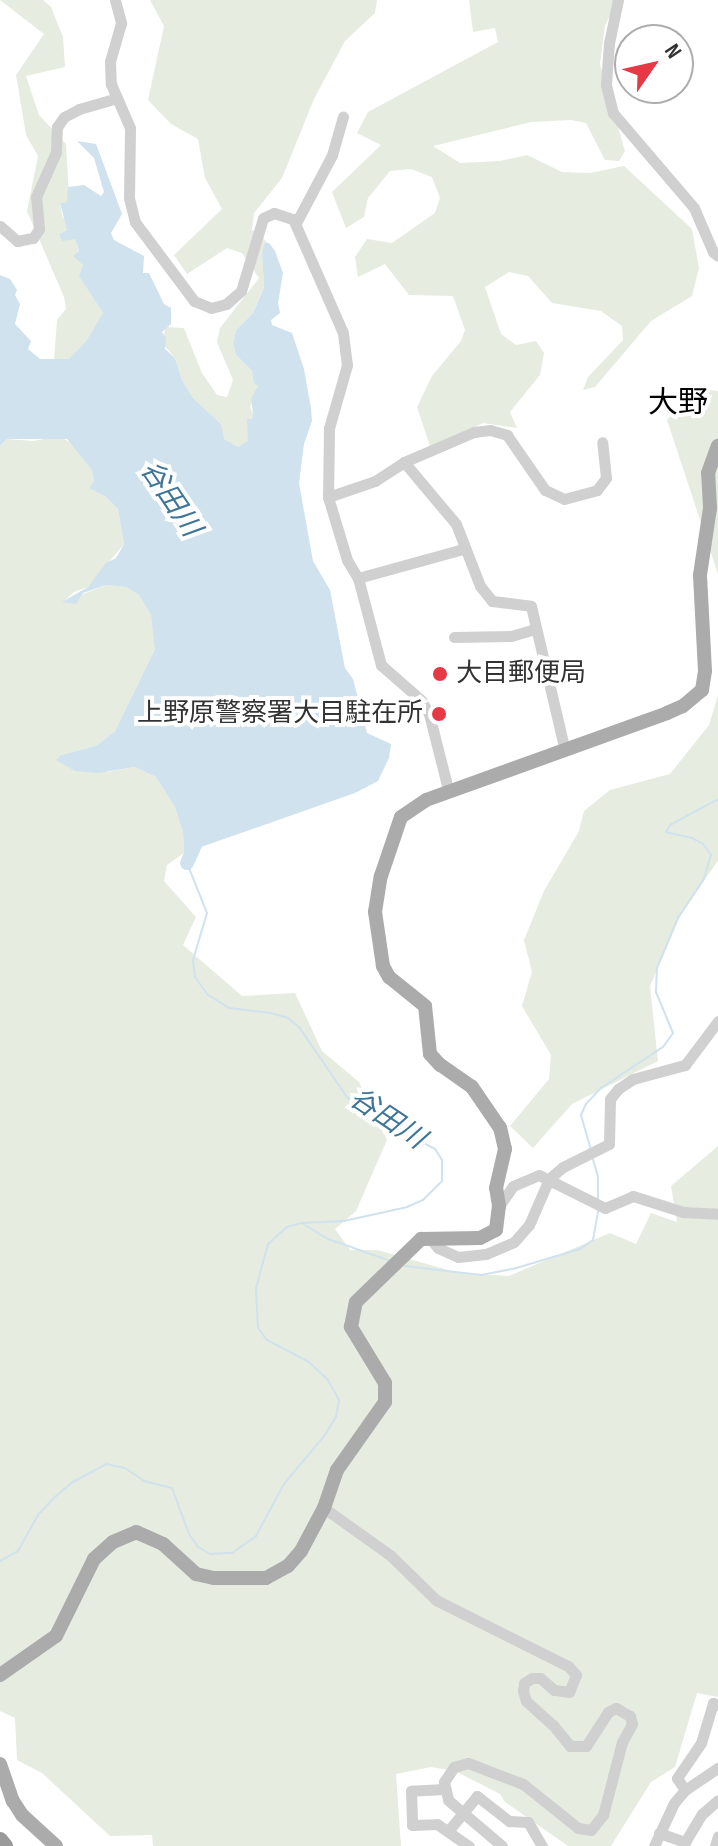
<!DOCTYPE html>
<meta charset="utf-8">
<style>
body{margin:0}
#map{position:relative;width:718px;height:1846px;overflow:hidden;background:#fff;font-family:"Sofia Sans Condensed","Noto Sans JP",sans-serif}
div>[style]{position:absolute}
.green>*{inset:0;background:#e6ecdf}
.water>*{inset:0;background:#cfe2ee}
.stream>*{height:2px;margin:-1px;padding:0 1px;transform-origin:1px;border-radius:1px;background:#cfe2ee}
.river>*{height:14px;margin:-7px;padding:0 7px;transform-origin:7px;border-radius:7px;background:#cfe2ee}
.minor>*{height:11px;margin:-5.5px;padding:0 5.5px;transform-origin:5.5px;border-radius:5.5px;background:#d0d0d0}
.major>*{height:14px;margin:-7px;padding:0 7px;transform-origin:7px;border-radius:7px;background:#ababab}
.highway>*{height:16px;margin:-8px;padding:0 8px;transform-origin:8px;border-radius:8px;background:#9a9a9a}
.dots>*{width:22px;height:22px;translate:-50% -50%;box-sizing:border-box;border:4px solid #fff;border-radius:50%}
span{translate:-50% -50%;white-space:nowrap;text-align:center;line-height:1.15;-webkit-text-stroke:8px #fff;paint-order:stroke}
.poi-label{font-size:26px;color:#333}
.left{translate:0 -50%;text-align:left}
.right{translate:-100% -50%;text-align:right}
.water-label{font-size:28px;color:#3f7597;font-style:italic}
.quarter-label{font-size:30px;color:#000}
.north{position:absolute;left:614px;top:24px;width:80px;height:80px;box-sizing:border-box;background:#fff;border:2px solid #adadad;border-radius:50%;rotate:56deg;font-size:22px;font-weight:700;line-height:32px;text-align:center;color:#333}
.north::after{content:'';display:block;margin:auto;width:28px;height:36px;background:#e63946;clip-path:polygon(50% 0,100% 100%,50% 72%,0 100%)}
</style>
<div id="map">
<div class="green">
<div style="clip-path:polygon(0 0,43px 0,51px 7px,63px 37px,65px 67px,26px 76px,39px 115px,66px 144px,69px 195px,67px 202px,60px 203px,62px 216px,68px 224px,67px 230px,59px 234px,75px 239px,83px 265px,80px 277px,103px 313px,86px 341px,69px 359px,54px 360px,57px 320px,66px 309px,64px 297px,27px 211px,38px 156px,26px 135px,16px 75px,44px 34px)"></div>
<div style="clip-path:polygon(150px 0,377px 0,375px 13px,345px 41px,314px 99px,282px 178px,254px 213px,252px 230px,267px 242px,262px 254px,264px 286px,253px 313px,236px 330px,233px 343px,236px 355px,252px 371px,258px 386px,250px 407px,253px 413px,249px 441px,238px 447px,223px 439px,221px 424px,193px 398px,182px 380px,175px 358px,163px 344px,165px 327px,184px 328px,202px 373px,217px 395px,227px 397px,233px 380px,217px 342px,220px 328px,259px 278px,242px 253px,227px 248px,187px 274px,174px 255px,222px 209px,205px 178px,198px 139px,171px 124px,148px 100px,164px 26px)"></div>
<div style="clip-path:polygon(469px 0,617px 0,605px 26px,600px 64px,625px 151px,619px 161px,605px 160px,586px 123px,571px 120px,531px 122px,433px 146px,460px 163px,500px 161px,527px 155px,562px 172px,590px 173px,624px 166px,692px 229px,699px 268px,692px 296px,651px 321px,595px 387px,583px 390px,588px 377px,623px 340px,622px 326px,601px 311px,552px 303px,528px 276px,509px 272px,485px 287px,501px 334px,516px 345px,536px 341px,544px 353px,540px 375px,510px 412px,517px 428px,483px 423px,431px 449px,417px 407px,432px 376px,461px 341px,465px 330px,453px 296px,409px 295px,385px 264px,358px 277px,355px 257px,367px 239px,392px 243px,435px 213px,440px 198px,432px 177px,411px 169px,390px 171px,368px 198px,364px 217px,346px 228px,332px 192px,381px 145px,357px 133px,368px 112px,498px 42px,495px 28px,473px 32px)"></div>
<div style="clip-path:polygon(692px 388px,718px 391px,718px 574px,667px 420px)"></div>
<div style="clip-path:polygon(60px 436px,78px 448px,93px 470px,94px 482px,89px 488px,106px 497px,118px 509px,124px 544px,88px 587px,74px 592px,63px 602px,106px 585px,126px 587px,139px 595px,151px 615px,156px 634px,155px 649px,115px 731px,96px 746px,61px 755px,107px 772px,135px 767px,156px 777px,175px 807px,183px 833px,184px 853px,167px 865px,164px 881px,196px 917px,183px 945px,242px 996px,295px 993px,322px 1051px,359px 1082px,387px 1140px,356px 1211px,335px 1229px,350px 1250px,377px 1250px,459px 1273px,509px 1276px,610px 1233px,636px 1244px,651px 1213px,677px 1222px,671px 1186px,718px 1146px,718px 1697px,697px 1693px,675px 1767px,651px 1782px,611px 1846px,568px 1846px,505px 1802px,500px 1794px,455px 1771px,431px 1767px,396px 1774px,401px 1846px,153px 1846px,152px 1835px,110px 1836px,42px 1773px,17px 1760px,15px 1718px,0 1711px,0 446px,7px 439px,33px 441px)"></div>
<div style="clip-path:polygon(718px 695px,718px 861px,683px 909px,650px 986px,658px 1061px,572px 1104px,533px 1148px,510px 1126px,549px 1079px,551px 1055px,522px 1006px,532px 972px,524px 940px,544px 891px,579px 831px,584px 811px,610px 790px,670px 774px,709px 725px)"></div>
</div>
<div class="water">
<div style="clip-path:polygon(77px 141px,96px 144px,105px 168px,122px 214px,111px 233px,114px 240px,144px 256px,143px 273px,149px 273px,164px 304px,171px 308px,171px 324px,162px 332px,166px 338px,165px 349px,175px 358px,182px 380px,193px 398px,221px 424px,224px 439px,238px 447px,248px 441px,247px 419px,252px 419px,253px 413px,251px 399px,258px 386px,254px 383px,252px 371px,236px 355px,233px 343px,236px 330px,253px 313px,264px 287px,262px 254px,265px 243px,269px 243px,275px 251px,283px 273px,278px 303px,280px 313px,271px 320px,272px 325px,292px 333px,304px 369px,311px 408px,312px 421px,304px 444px,299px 483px,313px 561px,330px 590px,345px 668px,353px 679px,367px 733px,391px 744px,389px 758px,378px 781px,355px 793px,184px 853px,183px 833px,175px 807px,156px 777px,135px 767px,98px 773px,75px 771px,56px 760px,61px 755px,96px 746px,115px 731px,155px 649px,151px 615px,139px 595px,126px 587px,106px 585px,83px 593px,76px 604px,62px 602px,88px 587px,106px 563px,116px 558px,124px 544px,118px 509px,106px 497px,89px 488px,94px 481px,92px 470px,67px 439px,7px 439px,0 446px,0 275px,10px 279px,17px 290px,15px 295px,20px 304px,15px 324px,31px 341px,28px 349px,40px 359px,69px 359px,86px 341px,103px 313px,79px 276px,83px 265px,73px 256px,79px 251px,75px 239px,62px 241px,59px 234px,67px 230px,60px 203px,67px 202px,68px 187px,84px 185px,101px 196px,104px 192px,94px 158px)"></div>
</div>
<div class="stream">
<div style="left:591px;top:1150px;width:36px;rotate:-106deg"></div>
<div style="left:581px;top:1115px;width:12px;rotate:-66deg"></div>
<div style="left:586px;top:1104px;width:22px;rotate:-47deg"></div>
<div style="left:601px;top:1088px;width:74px;rotate:-33.5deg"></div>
<div style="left:663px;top:1047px;width:17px;rotate:-54deg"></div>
<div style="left:673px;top:1033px;width:44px;rotate:-112.5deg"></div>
<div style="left:656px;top:992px;width:24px;rotate:-88deg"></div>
<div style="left:657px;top:968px;width:54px;rotate:-67.2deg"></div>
<div style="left:678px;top:918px;width:47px;rotate:-56.3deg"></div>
<div style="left:704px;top:879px;width:25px;rotate:-74deg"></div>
<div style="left:711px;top:855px;width:14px;rotate:-126deg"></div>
<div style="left:703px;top:844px;width:13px;rotate:-151deg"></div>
<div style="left:692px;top:838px;width:27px;rotate:-167deg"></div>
<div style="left:666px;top:832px;width:8px;rotate:-60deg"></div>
<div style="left:670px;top:825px;width:55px;rotate:-28.4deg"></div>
<div style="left:592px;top:1156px;width:22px;rotate:74deg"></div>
<div style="left:598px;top:1177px;width:24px;rotate:90deg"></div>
<div style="left:302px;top:1223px;width:31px;rotate:32deg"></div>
<div style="left:328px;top:1239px;width:64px;rotate:19.3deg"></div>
<div style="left:405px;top:1266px;width:77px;rotate:6.8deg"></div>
<div style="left:481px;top:1275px;width:33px;rotate:-11deg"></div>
<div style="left:513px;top:1269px;width:70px;rotate:-16.6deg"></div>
<div style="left:580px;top:1249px;width:16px;rotate:-35deg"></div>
<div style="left:593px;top:1240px;width:29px;rotate:-80deg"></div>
<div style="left:0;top:1561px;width:21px;rotate:-29deg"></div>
<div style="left:18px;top:1551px;width:41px;rotate:-60.9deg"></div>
<div style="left:38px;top:1515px;width:25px;rotate:-47deg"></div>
<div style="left:55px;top:1497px;width:21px;rotate:-41deg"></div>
<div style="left:71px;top:1483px;width:40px;rotate:-28deg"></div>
<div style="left:106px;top:1464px;width:19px;rotate:12deg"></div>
<div style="left:125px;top:1468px;width:23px;rotate:34deg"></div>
<div style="left:144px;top:1481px;width:29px;rotate:14deg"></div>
<div style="left:172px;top:1488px;width:49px;rotate:69.7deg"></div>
<div style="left:189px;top:1534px;width:16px;rotate:55deg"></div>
<div style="left:198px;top:1547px;width:14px;rotate:30deg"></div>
<div style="left:210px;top:1554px;width:22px;rotate:-3deg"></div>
<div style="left:232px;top:1553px;width:29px;rotate:-35deg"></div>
<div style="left:256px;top:1536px;width:59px;rotate:-61.7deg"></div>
<div style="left:284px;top:1484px;width:64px;rotate:-50.1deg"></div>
<div style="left:325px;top:1435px;width:21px;rotate:-59deg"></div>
<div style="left:336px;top:1417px;width:17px;rotate:-80deg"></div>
<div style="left:339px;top:1400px;width:23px;rotate:-119deg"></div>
<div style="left:328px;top:1380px;width:26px;rotate:-137deg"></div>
<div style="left:309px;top:1362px;width:47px;rotate:-152.4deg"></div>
<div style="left:267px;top:1340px;width:15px;rotate:-127deg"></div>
<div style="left:258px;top:1328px;width:40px;rotate:-92.9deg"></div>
<div style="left:256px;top:1288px;width:46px;rotate:-74.7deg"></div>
<div style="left:268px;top:1244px;width:25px;rotate:-42deg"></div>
<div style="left:287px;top:1227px;width:15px;rotate:-16deg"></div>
<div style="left:301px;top:1223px;width:43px;rotate:-2.7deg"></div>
<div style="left:344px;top:1221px;width:65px;rotate:-12.5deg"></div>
<div style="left:407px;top:1207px;width:17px;rotate:-24deg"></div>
<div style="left:423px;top:1200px;width:27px;rotate:-45deg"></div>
<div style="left:442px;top:1181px;width:21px;rotate:-90deg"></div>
<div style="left:442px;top:1160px;width:13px;rotate:-122deg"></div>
<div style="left:435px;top:1149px;width:83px;rotate:-151.9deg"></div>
<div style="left:362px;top:1110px;width:20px;rotate:-139deg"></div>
<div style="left:347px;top:1097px;width:85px;rotate:-124.4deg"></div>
<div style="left:299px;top:1027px;width:14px;rotate:-141deg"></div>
<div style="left:288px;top:1018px;width:18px;rotate:-164deg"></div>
<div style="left:271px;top:1013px;width:42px;rotate:-173.2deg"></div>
<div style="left:229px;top:1008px;width:26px;rotate:-148deg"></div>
<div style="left:207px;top:994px;width:21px;rotate:-125deg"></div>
<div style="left:195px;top:977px;width:17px;rotate:-97deg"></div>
<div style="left:193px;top:960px;width:49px;rotate:-73.4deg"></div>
<div style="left:207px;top:913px;width:54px;rotate:-111.8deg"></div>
</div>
<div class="river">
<div style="left:187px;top:863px;width:32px;rotate:-66deg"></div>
</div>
<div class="minor">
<div style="left:115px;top:0;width:24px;rotate:75deg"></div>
<div style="left:121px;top:23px;width:40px;rotate:106deg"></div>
<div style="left:110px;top:61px;width:23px;rotate:88deg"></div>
<div style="left:111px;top:84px;width:48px;rotate:66.6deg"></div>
<div style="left:130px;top:128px;width:70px;rotate:90.8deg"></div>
<div style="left:129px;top:198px;width:25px;rotate:76deg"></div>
<div style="left:135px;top:222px;width:99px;rotate:53.2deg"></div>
<div style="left:194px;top:301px;width:18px;rotate:22deg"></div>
<div style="left:211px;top:308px;width:16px;rotate:-15deg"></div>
<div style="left:226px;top:304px;width:20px;rotate:-41deg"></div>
<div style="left:241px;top:291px;width:76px;rotate:-73.2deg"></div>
<div style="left:263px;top:218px;width:12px;rotate:-24deg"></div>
<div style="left:274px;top:213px;width:20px;rotate:18deg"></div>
<div style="left:293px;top:219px;width:124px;rotate:66.3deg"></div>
<div style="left:343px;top:333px;width:32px;rotate:83deg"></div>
<div style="left:347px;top:365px;width:66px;rotate:105.9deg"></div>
<div style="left:329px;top:428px;width:69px;rotate:90.8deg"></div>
<div style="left:328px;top:497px;width:66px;rotate:73.2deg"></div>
<div style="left:347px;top:560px;width:21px;rotate:59deg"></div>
<div style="left:358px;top:578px;width:90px;rotate:75.2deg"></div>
<div style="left:381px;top:665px;width:53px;rotate:41.2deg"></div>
<div style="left:421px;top:700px;width:16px;rotate:60deg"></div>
<div style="left:429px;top:714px;width:77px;rotate:75.8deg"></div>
<div style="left:618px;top:0;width:44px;rotate:101.8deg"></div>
<div style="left:609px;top:43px;width:42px;rotate:94.1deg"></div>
<div style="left:606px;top:85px;width:29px;rotate:76deg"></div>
<div style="left:613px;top:113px;width:125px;rotate:49.5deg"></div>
<div style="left:694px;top:208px;width:48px;rotate:66.6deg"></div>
<div style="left:713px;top:252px;width:6px;rotate:39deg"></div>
<div style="left:296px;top:223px;width:77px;rotate:-62.1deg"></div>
<div style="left:332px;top:155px;width:40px;rotate:-74deg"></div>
<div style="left:0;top:226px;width:23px;rotate:41deg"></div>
<div style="left:17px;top:241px;width:16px;rotate:-11deg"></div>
<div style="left:33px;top:238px;width:11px;rotate:-56deg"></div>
<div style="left:39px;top:229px;width:32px;rotate:-95deg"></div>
<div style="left:36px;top:197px;width:49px;rotate:-66deg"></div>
<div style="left:56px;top:152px;width:25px;rotate:-88deg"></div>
<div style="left:57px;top:127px;width:12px;rotate:-55deg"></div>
<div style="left:64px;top:117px;width:17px;rotate:-28deg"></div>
<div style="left:79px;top:109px;width:37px;rotate:-16deg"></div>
<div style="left:404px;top:462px;width:81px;rotate:50deg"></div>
<div style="left:456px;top:524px;width:66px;rotate:68.8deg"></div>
<div style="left:480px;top:586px;width:19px;rotate:51deg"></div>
<div style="left:492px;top:601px;width:39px;rotate:7deg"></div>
<div style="left:531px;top:606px;width:145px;rotate:76.8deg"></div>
<div style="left:328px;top:497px;width:50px;rotate:-18.8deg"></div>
<div style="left:375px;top:481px;width:35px;rotate:-33deg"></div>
<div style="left:404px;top:462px;width:76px;rotate:-23.2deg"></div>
<div style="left:474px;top:432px;width:16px;rotate:-7deg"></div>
<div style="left:490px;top:430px;width:18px;rotate:16deg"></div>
<div style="left:507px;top:435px;width:67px;rotate:55.4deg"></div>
<div style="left:545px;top:490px;width:21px;rotate:25deg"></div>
<div style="left:564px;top:499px;width:34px;rotate:-15deg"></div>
<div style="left:597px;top:490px;width:15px;rotate:-53deg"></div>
<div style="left:606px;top:478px;width:36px;rotate:-96deg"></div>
<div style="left:358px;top:578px;width:109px;rotate:-15.4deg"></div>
<div style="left:454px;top:637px;width:57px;rotate:-1deg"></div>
<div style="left:511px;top:636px;width:26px;rotate:-16deg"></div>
<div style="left:499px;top:1206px;width:24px;rotate:-55deg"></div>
<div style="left:513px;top:1186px;width:28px;rotate:-23deg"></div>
<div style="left:539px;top:1175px;width:74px;rotate:26.6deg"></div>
<div style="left:605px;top:1208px;width:30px;rotate:-23deg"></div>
<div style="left:633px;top:1196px;width:52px;rotate:17.7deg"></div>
<div style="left:683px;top:1212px;width:35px;rotate:3deg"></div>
<div style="left:429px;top:1237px;width:14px;rotate:51deg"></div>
<div style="left:438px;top:1248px;width:22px;rotate:24deg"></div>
<div style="left:458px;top:1257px;width:28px;rotate:-6deg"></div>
<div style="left:486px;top:1254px;width:30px;rotate:-23deg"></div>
<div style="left:514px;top:1242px;width:23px;rotate:-49deg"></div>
<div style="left:529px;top:1225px;width:50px;rotate:-66.5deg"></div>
<div style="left:549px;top:1179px;width:18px;rotate:-41deg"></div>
<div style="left:563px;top:1167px;width:51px;rotate:-26.6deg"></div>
<div style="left:609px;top:1144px;width:45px;rotate:-88.7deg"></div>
<div style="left:610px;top:1099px;width:13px;rotate:-51deg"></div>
<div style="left:618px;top:1089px;width:18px;rotate:-34deg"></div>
<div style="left:633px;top:1079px;width:54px;rotate:-15.1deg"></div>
<div style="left:685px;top:1065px;width:55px;rotate:-53.1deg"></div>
<div style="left:324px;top:1508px;width:81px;rotate:35.5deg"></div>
<div style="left:390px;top:1555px;width:64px;rotate:44.4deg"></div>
<div style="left:436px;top:1600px;width:148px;rotate:26.6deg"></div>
<div style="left:568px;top:1666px;width:12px;rotate:48deg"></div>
<div style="left:576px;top:1675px;width:18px;rotate:112deg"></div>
<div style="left:569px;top:1692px;width:15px;rotate:-172deg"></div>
<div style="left:554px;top:1690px;width:18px;rotate:-139deg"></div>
<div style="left:540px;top:1678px;width:8px;rotate:180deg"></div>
<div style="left:532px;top:1678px;width:9px;rotate:148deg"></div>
<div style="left:524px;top:1683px;width:8px;rotate:97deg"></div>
<div style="left:523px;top:1691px;width:10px;rotate:73deg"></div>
<div style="left:526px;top:1701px;width:36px;rotate:42deg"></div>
<div style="left:553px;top:1725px;width:27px;rotate:51deg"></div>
<div style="left:570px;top:1746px;width:16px"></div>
<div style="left:586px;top:1746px;width:40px;rotate:-57.1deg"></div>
<div style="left:608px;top:1712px;width:9px;rotate:-27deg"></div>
<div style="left:616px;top:1708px;width:16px;rotate:30deg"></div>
<div style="left:630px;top:1716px;width:8px;rotate:76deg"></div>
<div style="left:632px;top:1724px;width:21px;rotate:119deg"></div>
<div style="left:622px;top:1742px;width:75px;rotate:104.6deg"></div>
<div style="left:603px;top:1815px;width:19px;rotate:129deg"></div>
<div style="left:591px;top:1830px;width:13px;rotate:-171deg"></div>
<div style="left:578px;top:1828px;width:70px;rotate:-141.3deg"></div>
<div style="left:523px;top:1784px;width:59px;rotate:-159.1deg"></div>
<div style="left:468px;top:1763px;width:15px;rotate:164deg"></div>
<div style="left:454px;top:1767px;width:18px;rotate:124deg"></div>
<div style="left:444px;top:1782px;width:18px;rotate:77deg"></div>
<div style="left:448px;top:1800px;width:71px;rotate:40.4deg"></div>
<div style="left:445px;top:1789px;width:34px;rotate:177deg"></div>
<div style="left:411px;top:1791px;width:34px;rotate:88deg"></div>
<div style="left:412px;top:1825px;width:25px;rotate:-2deg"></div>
<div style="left:437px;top:1824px;width:39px;rotate:35deg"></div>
<div style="left:685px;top:1790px;width:14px;rotate:-124deg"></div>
<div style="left:677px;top:1778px;width:42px;rotate:-55.6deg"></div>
<div style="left:701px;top:1743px;width:42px;rotate:-73.3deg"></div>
<div style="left:713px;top:1703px;width:5px;rotate:22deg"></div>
<div style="left:449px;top:1830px;width:44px;rotate:-50.5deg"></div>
<div style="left:477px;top:1796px;width:41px;rotate:38deg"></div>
<div style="left:509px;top:1821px;width:19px;rotate:3deg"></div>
<div style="left:528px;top:1822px;width:28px;rotate:60deg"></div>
<div style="left:659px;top:1833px;width:28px;rotate:19deg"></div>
<div style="left:685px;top:1842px;width:33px;rotate:-59deg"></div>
<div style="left:702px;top:1814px;width:21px;rotate:-41deg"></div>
<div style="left:654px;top:1846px;width:47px;rotate:-65.1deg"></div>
<div style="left:674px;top:1803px;width:17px;rotate:-50deg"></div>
<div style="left:685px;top:1790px;width:40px;rotate:-34deg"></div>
<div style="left:715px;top:1846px;width:10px;rotate:-73deg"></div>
</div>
<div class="major">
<div style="left:0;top:1675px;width:68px;rotate:-34.9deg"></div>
<div style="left:56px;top:1636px;width:86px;rotate:-63.7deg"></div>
<div style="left:94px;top:1559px;width:25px;rotate:-42deg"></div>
<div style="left:113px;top:1542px;width:25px;rotate:-23deg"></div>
<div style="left:136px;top:1532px;width:30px;rotate:24deg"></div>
<div style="left:163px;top:1544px;width:45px;rotate:42.3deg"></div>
<div style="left:196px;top:1574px;width:18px;rotate:13deg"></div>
<div style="left:214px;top:1578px;width:52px"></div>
<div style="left:266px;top:1578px;width:25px;rotate:-29deg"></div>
<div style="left:288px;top:1566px;width:20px;rotate:-49deg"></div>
<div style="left:301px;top:1551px;width:49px;rotate:-61.9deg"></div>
<div style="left:324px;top:1508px;width:40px;rotate:-71.1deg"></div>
<div style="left:337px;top:1470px;width:83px;rotate:-54.8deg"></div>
<div style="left:385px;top:1402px;width:19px;rotate:-90deg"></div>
<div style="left:385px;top:1383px;width:66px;rotate:-121.3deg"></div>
<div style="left:351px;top:1327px;width:25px;rotate:-79deg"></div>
<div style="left:356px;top:1302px;width:91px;rotate:-44.1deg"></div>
<div style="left:421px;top:1239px;width:59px;rotate:-1deg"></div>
<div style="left:480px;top:1238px;width:18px;rotate:-27deg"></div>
<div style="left:496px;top:1230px;width:24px;rotate:-83deg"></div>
<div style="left:499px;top:1206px;width:18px;rotate:-99deg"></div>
<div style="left:496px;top:1188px;width:40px;rotate:-77deg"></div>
<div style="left:505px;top:1149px;width:22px;rotate:-103deg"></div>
<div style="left:500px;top:1128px;width:50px;rotate:-124.3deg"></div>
<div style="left:472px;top:1087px;width:39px;rotate:-145deg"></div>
<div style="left:440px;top:1065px;width:15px;rotate:-132deg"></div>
<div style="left:430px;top:1054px;width:48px;rotate:-95.9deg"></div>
<div style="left:425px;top:1006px;width:46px;rotate:-141.1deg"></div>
<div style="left:389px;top:977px;width:13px;rotate:-119deg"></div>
<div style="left:383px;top:966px;width:55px;rotate:-98.4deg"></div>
<div style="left:375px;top:912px;width:36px;rotate:-81deg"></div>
<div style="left:381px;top:876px;width:62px;rotate:-71.3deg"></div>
<div style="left:401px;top:817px;width:30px;rotate:-34deg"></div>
<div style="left:426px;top:800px;width:256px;rotate:-19.8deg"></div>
<div style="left:667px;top:713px;width:17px;rotate:-24deg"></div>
<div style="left:683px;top:706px;width:25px;rotate:-40deg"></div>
<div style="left:702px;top:690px;width:19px;rotate:-81deg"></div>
<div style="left:705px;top:671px;width:96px;rotate:-93deg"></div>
<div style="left:700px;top:575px;width:68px;rotate:-81.5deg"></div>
<div style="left:710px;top:508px;width:35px;rotate:-93deg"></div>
<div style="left:708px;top:473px;width:29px;rotate:-70deg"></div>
<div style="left:0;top:1764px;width:39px;rotate:71deg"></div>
<div style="left:13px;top:1801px;width:17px;rotate:57deg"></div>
<div style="left:22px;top:1815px;width:46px;rotate:42.4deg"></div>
</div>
<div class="highway">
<div style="left:0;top:1840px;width:8px;rotate:50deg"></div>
</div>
<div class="dots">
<div style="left:440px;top:674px;background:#e63946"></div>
<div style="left:439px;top:714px;background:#e63946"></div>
</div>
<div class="poi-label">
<span class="left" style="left:456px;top:674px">大目郵便局</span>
<span class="right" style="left:423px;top:714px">上野原警察署大目駐在所</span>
</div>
<div class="water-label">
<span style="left:170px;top:499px;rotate:56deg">谷田川</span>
<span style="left:387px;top:1119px;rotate:34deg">谷田川</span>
</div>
<div class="quarter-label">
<span style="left:678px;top:403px">大野</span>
</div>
<div class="north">N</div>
</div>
